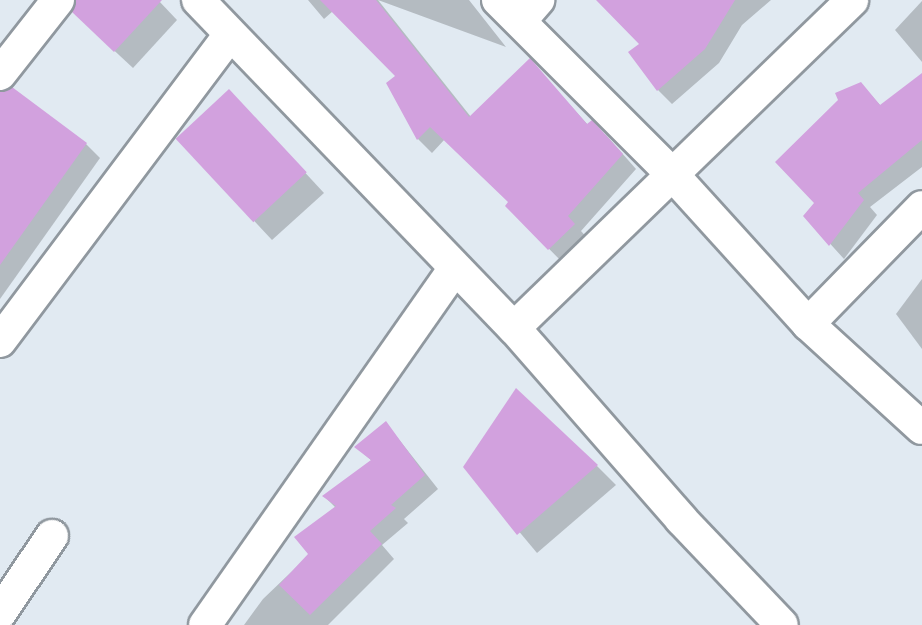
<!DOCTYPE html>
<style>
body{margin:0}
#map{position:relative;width:922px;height:625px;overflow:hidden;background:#e1eaf2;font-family:"Alegreya Sans",sans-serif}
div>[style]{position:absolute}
.shadow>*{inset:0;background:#0003}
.building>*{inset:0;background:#d2a1de;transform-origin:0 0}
.roads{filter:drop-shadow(2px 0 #90989f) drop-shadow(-2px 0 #90989f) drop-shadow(0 2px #90989f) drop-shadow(0 -2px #90989f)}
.street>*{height:32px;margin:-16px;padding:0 16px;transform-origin:16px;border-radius:16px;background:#fff}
span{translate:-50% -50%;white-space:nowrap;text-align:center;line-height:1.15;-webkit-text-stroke:4.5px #eff7ff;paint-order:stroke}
</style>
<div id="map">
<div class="shadow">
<div style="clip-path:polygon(77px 0,158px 0,177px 20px,133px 68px,91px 29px)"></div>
<div style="clip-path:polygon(308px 0,469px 0,506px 47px,378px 0,471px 117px,530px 60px,588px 125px,606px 135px,636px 169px,581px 231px,588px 239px,563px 263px,507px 206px,510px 203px,445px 139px,432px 153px,418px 139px,388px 84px,397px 77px,333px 11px,324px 19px)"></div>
<div style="clip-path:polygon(599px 0,771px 0,742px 25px,719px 63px,672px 104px,658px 90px,642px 45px)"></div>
<div style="clip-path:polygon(922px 1px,922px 62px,895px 30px)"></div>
<div style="clip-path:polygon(922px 75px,922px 167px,870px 207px,877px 215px,844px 259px,805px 216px,816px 202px,861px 84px,881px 106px)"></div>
<div style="clip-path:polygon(0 94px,86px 144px,100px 158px,0 299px)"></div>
<div style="clip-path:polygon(247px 110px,324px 193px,272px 240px,177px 138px)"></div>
<div style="clip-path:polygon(922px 279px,922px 349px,896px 314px)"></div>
<div style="clip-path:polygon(386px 423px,438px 489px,404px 519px,408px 523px,382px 545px,394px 559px,328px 625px,244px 625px,263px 599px,310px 554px,336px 508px,324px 496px,372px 461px,356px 447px)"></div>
<div style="clip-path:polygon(597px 466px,616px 485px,537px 553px,465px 467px)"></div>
</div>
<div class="building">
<div style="clip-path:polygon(76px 0,162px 0,114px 52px,72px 12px)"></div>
<div style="clip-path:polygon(320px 0,376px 0,469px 117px,530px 58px,587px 124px,592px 120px,623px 154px,568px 216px,575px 224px,548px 250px,505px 206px,508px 202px,430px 127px,417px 140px,386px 83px,395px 76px)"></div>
<div style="clip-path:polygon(596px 0,735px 0,705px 49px,657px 91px,628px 52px,639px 44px)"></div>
<div style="clip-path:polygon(922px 73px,922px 140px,858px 193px,864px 200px,829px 246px,803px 216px,814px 203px,775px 162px,838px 100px,835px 93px,861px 82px,880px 105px)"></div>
<div style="clip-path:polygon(12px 87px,87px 143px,0 265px,0 92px)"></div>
<div style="left:229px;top:89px;width:114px;height:73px;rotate:47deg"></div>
<div style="clip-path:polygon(516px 388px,598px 465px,517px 535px,463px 467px)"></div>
<div style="clip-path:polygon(386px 421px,425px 475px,391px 505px,396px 508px,370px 531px,382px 544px,310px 615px,279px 585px,308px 554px,294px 537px,336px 506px,322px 496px,371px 460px,354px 447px)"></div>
</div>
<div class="roads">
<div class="street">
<div style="left:198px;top:0;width:455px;rotate:46.1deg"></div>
<div style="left:514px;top:328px;width:254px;rotate:48.8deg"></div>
<div style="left:681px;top:519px;width:146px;rotate:46.4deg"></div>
<div style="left:498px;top:0;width:247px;rotate:45deg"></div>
<div style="left:673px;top:175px;width:201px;rotate:47.8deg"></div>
<div style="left:808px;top:324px;width:154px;rotate:42.4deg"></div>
<div style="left:520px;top:21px;width:28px;rotate:-49deg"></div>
<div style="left:0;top:74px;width:94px;rotate:-51.9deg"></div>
<div style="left:808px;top:324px;width:163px;rotate:-45.7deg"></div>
<div style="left:514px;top:328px;width:471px;rotate:-44.1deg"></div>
<div style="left:0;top:341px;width:383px;rotate:-53.1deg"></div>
<div style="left:0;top:613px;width:93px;rotate:-56deg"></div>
<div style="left:205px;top:625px;width:434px;rotate:-55deg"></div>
</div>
</div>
</div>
